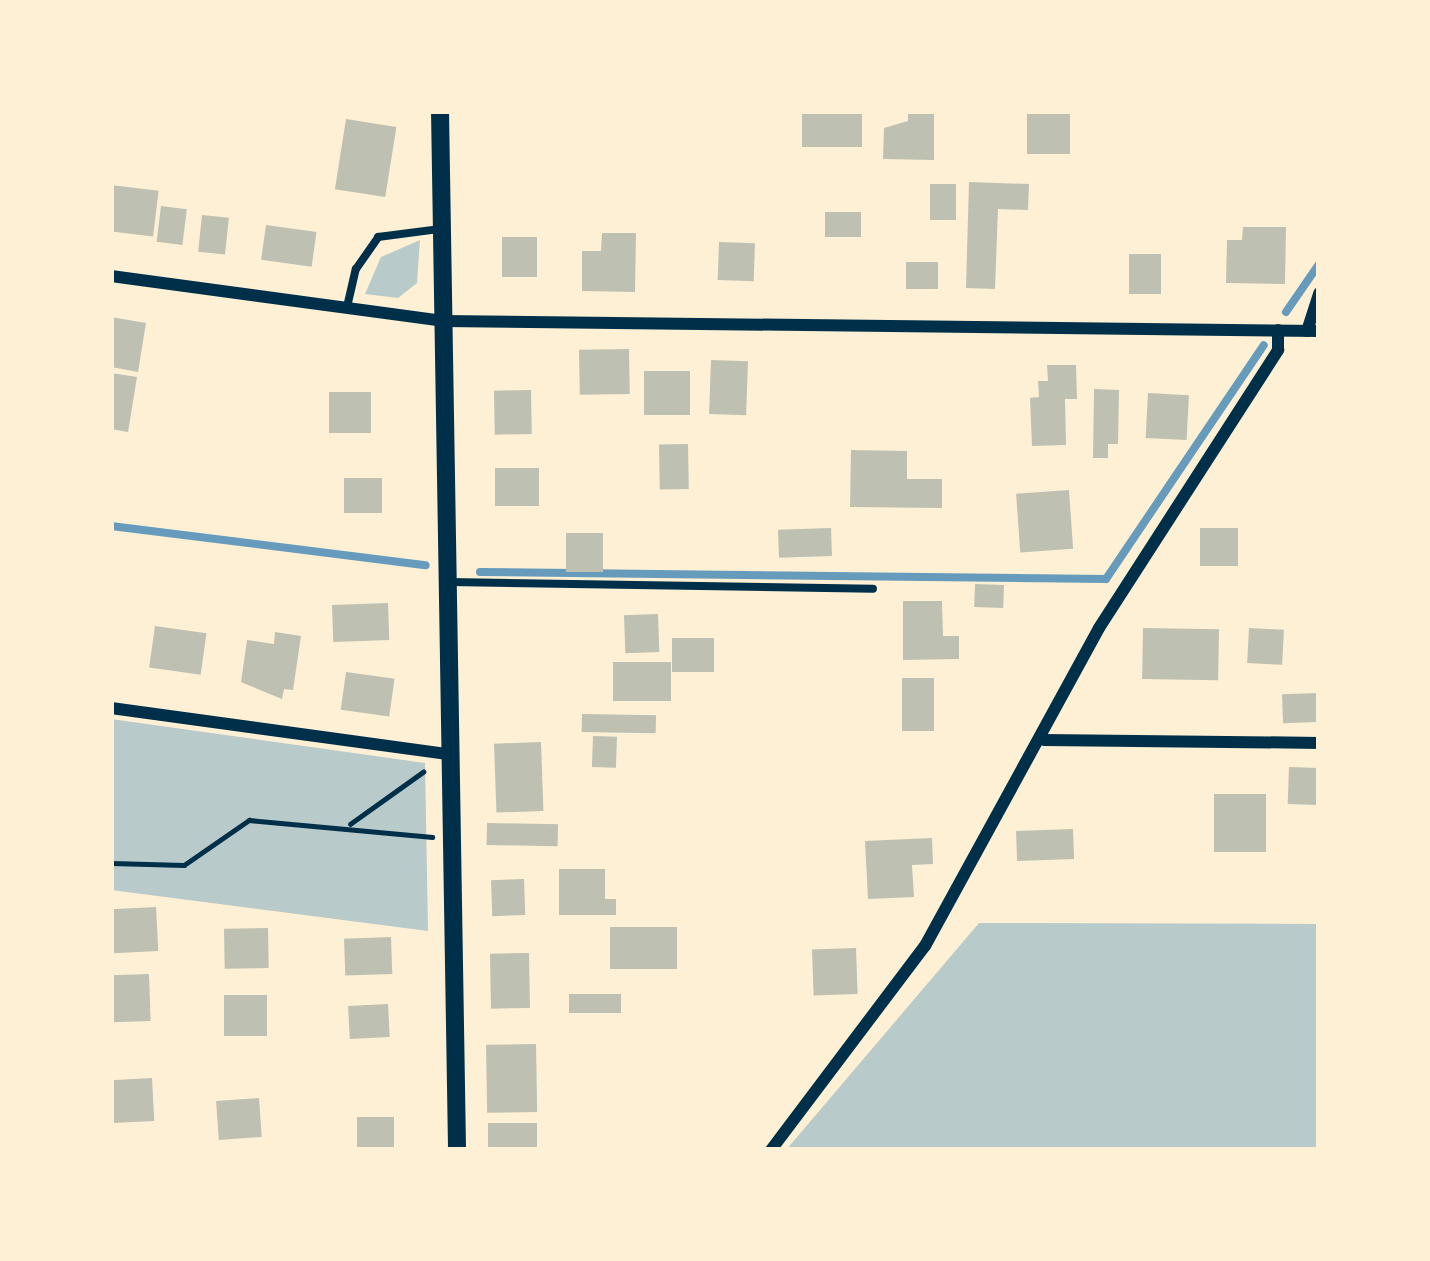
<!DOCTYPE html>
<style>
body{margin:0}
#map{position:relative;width:1430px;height:1261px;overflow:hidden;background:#fdf0d5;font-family:"Asap Condensed",sans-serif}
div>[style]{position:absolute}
.green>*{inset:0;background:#b9caca}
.stream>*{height:8px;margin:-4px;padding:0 4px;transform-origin:4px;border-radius:4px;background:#669bbc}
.building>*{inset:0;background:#bec0b2;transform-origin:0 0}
.path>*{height:4.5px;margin:-2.25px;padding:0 2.25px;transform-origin:2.25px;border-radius:2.25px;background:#003049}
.service>*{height:8px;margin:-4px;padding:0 4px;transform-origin:4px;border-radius:4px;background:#003049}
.minor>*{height:12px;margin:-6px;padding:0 6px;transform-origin:6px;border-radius:6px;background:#003049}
.tertiary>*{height:18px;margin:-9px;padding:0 9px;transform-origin:9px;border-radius:9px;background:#003049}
span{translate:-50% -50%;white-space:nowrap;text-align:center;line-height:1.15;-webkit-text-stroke:9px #fdf0d5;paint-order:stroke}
.frame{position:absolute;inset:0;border:114px solid #fdf0d5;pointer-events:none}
</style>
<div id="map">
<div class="green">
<div style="clip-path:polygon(420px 240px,417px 283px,398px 298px,365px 294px,381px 257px)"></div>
<div style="clip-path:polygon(111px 719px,425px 763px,428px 931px,111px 890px)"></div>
<div style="clip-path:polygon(979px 923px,1319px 924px,1319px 1150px,786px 1150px)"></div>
</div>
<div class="stream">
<div style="left:1286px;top:312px;width:58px;rotate:-55.5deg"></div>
<div style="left:111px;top:526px;width:317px;rotate:7.1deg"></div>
<div style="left:480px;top:572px;width:626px;rotate:0.64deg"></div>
<div style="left:1106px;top:579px;width:282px;rotate:-56deg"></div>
</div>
<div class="building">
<div style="left:802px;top:111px;width:60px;height:36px"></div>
<div style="clip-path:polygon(908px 111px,934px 111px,934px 160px,883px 159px,884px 128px,908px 121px)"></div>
<div style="left:1027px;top:111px;width:43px;height:43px"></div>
<div style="left:346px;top:119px;width:51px;height:71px;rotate:9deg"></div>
<div style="clip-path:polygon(969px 182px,1029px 184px,1028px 210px,998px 209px,995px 289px,966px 288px)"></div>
<div style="left:930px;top:184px;width:26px;height:36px"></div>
<div style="left:111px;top:185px;width:48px;height:46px;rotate:7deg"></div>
<div style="left:161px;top:206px;width:26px;height:36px;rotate:7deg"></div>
<div style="left:825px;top:212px;width:36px;height:25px"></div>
<div style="left:202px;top:215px;width:27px;height:37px;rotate:6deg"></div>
<div style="left:266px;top:225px;width:51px;height:35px;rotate:8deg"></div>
<div style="clip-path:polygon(1243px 227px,1286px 227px,1285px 284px,1226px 283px,1227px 240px,1242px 240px)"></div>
<div style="clip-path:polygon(602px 233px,636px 233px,635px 292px,582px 291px,582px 251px,601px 251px)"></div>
<div style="left:502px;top:237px;width:35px;height:40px"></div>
<div style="left:719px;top:242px;width:36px;height:38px;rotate:2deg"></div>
<div style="left:1129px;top:254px;width:32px;height:40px"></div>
<div style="left:906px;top:262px;width:32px;height:27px"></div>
<div style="clip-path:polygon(111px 317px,146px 323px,138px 372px,111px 367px)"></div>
<div style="left:629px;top:349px;width:45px;height:50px;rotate:89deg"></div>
<div style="left:711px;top:360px;width:37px;height:54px;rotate:2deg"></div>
<div style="clip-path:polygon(1047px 365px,1076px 365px,1077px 399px,1065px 399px,1066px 445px,1032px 446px,1030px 398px,1039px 397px,1038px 381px,1048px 381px)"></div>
<div style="left:644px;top:371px;width:46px;height:44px"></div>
<div style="clip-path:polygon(111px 373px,137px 377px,128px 432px,111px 429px)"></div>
<div style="clip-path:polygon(1094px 389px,1119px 390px,1118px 444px,1108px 444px,1108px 458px,1093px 458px)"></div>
<div style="left:531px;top:390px;width:44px;height:37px;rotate:89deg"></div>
<div style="left:329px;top:392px;width:42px;height:41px"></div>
<div style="left:1148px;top:393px;width:41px;height:45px;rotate:3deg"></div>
<div style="left:688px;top:444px;width:45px;height:29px;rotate:89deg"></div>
<div style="clip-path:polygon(851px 450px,907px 451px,907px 479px,942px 479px,942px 508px,850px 507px)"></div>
<div style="left:495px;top:468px;width:44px;height:38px"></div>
<div style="left:344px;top:478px;width:38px;height:35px"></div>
<div style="left:1069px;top:490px;width:59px;height:53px;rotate:86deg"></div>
<div style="left:831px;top:528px;width:28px;height:53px;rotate:88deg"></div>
<div style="left:1200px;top:528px;width:38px;height:38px"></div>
<div style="left:566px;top:533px;width:37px;height:39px"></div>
<div style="left:975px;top:584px;width:29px;height:23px;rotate:2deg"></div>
<div style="clip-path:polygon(903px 601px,942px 601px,943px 636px,959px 636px,959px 659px,903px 660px)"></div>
<div style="left:388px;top:603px;width:37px;height:56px;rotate:88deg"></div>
<div style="left:658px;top:614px;width:38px;height:34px;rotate:88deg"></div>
<div style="left:155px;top:626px;width:52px;height:42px;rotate:8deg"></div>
<div style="left:1143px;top:628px;width:76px;height:51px;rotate:1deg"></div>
<div style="left:1249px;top:628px;width:35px;height:35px;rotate:3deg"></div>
<div style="clip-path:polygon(275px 632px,301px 636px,293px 690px,284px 689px,282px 699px,241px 682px,247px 640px,274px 644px)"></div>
<div style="left:714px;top:638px;width:34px;height:42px;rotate:90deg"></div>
<div style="left:613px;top:662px;width:58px;height:39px"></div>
<div style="left:346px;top:672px;width:49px;height:38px;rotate:8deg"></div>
<div style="left:902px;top:678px;width:32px;height:53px"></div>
<div style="left:1317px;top:693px;width:29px;height:35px;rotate:88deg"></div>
<div style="left:582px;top:714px;width:74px;height:18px;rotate:1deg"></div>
<div style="left:593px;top:736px;width:24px;height:31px;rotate:2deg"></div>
<div style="left:541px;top:742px;width:69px;height:47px;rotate:88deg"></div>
<div style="left:1289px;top:767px;width:30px;height:37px;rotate:2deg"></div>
<div style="left:1214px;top:794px;width:52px;height:58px"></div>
<div style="left:487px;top:823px;width:71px;height:22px;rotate:1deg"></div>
<div style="left:1073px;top:829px;width:30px;height:57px;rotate:88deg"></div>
<div style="clip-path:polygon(932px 838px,933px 864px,912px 865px,914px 897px,868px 899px,865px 841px)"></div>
<div style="clip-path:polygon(559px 869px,605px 869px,605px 899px,616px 899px,616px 915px,559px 915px)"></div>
<div style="left:524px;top:879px;width:36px;height:33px;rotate:88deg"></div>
<div style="left:156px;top:907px;width:44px;height:45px;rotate:87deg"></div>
<div style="left:610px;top:927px;width:67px;height:42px"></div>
<div style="left:268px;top:928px;width:40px;height:44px;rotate:89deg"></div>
<div style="left:391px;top:937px;width:37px;height:47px;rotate:88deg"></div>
<div style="left:856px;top:948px;width:46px;height:44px;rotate:88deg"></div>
<div style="left:529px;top:953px;width:55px;height:39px;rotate:89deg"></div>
<div style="left:149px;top:974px;width:47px;height:38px;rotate:88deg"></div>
<div style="left:621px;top:994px;width:19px;height:52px;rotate:90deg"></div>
<div style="left:224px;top:995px;width:43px;height:41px"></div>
<div style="left:388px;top:1004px;width:33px;height:40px;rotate:87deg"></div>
<div style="left:536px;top:1044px;width:68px;height:50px;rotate:89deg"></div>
<div style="left:152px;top:1078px;width:43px;height:41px;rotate:87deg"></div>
<div style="left:259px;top:1098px;width:39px;height:43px;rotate:86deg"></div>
<div style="left:357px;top:1117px;width:37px;height:33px"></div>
<div style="left:488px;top:1123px;width:49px;height:27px"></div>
</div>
<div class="path">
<div style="left:350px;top:824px;width:90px;rotate:-35.5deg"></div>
<div style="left:111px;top:863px;width:73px;rotate:1.6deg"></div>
<div style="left:184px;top:865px;width:79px;rotate:-34.7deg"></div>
<div style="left:249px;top:820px;width:184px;rotate:5.3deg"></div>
</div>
<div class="service">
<div style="left:347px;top:307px;width:39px;rotate:-77deg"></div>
<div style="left:356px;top:269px;width:39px;rotate:-55deg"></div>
<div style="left:378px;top:237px;width:63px;rotate:-7.4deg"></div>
<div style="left:449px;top:582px;width:424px;rotate:0.9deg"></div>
</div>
<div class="minor">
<div style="left:111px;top:276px;width:335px;rotate:7.7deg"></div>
<div style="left:443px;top:321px;width:876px;rotate:0.65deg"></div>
<div style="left:1307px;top:331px;width:40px;rotate:-72deg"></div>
<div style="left:111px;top:708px;width:340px;rotate:7.8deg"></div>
<div style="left:1044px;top:740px;width:275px;rotate:0.6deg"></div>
<div style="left:771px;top:1150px;width:256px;rotate:-53deg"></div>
<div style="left:925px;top:946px;width:362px;rotate:-61.3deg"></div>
<div style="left:1099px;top:628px;width:331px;rotate:-57.2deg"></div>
<div style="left:1278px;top:350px;width:20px;rotate:-90deg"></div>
</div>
<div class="tertiary">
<div style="left:440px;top:111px;width:1039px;rotate:89.06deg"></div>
</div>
<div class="frame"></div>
</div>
